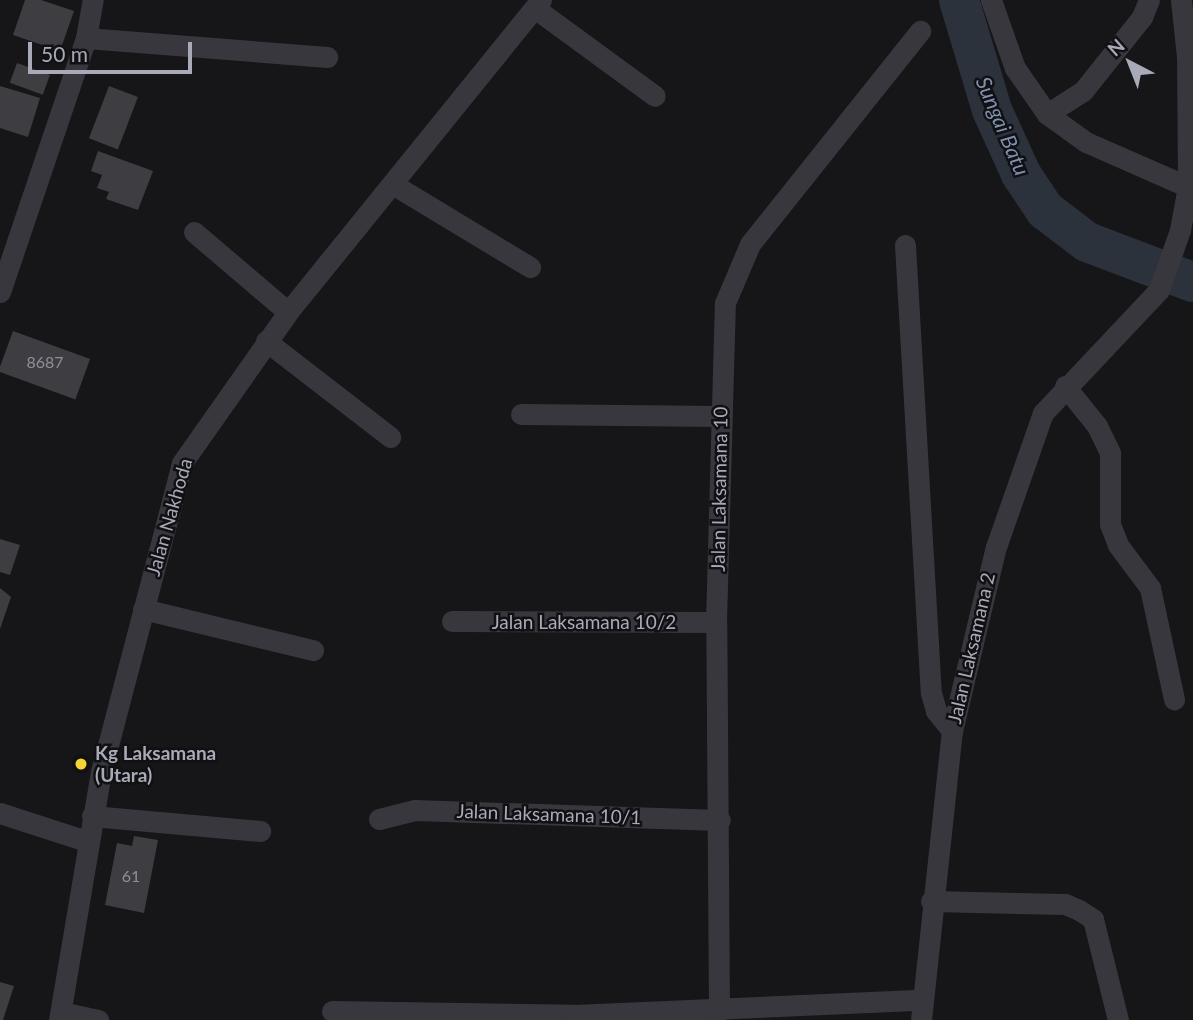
<!DOCTYPE html>
<style>
body{margin:0}
#map{position:relative;width:1193px;height:1020px;overflow:hidden;background:#161618;font-family:Lato,sans-serif}
div>[style]{position:absolute}
.river>*{height:40px;margin:-20px;padding:0 20px;transform-origin:20px;border-radius:20px;background:#2c323c}
.building>*{inset:0;background:#3e3e42;transform-origin:0 0}
.minor>*{height:21px;margin:-10.5px;padding:0 10.5px;transform-origin:10.5px;border-radius:10.5px;background:#37373d}
.dots>*{width:19px;height:19px;translate:-50% -50%;box-sizing:border-box;border:4px solid #111113;border-radius:50%}
span{translate:-50% -50%;white-space:nowrap;text-align:center;line-height:1.15;-webkit-text-stroke:5px #111113;paint-order:stroke}
.number-label{font-size:16px;color:#8e8f9a}
.number-label span{-webkit-text-stroke-width:0}
.street-label{font-size:19px;color:#a8aab8}
.poi-label{font-size:19px;color:#a8aab8;font-weight:700}
.left{translate:0 -50%;text-align:left}
.water-label{font-size:21px;color:#7f91b3;font-style:italic}
.north{position:absolute;left:1095px;top:28px;width:70px;height:70px;-webkit-text-stroke:5px #111113;paint-order:stroke;rotate:318deg;font-size:19px;font-weight:700;line-height:28px;text-align:center;color:#a8aab8}
.north::after{content:'';display:block;margin:auto;width:24px;height:32px;background:#a8aab8;clip-path:polygon(50% 0,100% 100%,50% 72%,0 100%)}
.scale{position:absolute;left:28px;top:42px;width:164px;height:32px;box-sizing:border-box;border:4px solid #a8aab8;border-top:0;padding-left:9px;font-size:21px;line-height:24px;white-space:nowrap;color:#a8aab8;-webkit-text-stroke:5px #111113;paint-order:stroke}
</style>
<div id="map">
<div class="river">
<div style="left:959px;top:0;width:115px;rotate:73.3deg"></div>
<div style="left:992px;top:110px;width:70px;rotate:65.6deg"></div>
<div style="left:1021px;top:174px;width:43px;rotate:56.3deg"></div>
<div style="left:1045px;top:210px;width:53px;rotate:37.3deg"></div>
<div style="left:1087px;top:242px;width:113px;rotate:20.7deg"></div>
</div>
<div class="building">
<div style="clip-path:polygon(25px 0,41px 0,74px 11px,60px 51px,13px 35px)"></div>
<div style="left:17px;top:63px;width:35px;height:21px;rotate:20deg"></div>
<div style="clip-path:polygon(0 86px,40px 98px,28px 137px,0 128px)"></div>
<div style="left:109px;top:86px;width:31px;height:56px;rotate:21deg"></div>
<div style="clip-path:polygon(98px 151px,153px 171px,138px 210px,106px 199px,109px 192px,97px 188px,102px 175px,91px 171px)"></div>
<div style="left:13px;top:331px;width:82px;height:43px;rotate:20deg"></div>
<div style="clip-path:polygon(0 539px,20px 545px,10px 575px,0 572px)"></div>
<div style="clip-path:polygon(0 588px,11px 597px,0 629px)"></div>
<div style="clip-path:polygon(134px 836px,158px 840px,144px 913px,105px 905px,117px 843px,132px 846px)"></div>
<div style="clip-path:polygon(0 982px,14px 986px,3px 1020px,0 1020px)"></div>
</div>
<div class="minor">
<div style="left:991px;top:0;width:72px;rotate:70.6deg"></div>
<div style="left:1015px;top:68px;width:56px;rotate:55.2deg"></div>
<div style="left:1047px;top:114px;width:48px;rotate:35.7deg"></div>
<div style="left:1086px;top:142px;width:117px;rotate:23.7deg"></div>
<div style="left:536px;top:9px;width:147px;rotate:36.2deg"></div>
<div style="left:86px;top:38px;width:242px;rotate:4.5deg"></div>
<div style="left:1047px;top:114px;width:43px;rotate:-32.6deg"></div>
<div style="left:1083px;top:91px;width:95px;rotate:-51.4deg"></div>
<div style="left:1142px;top:17px;width:18px;rotate:-68deg"></div>
<div style="left:394px;top:185px;width:159px;rotate:31.1deg"></div>
<div style="left:194px;top:232px;width:123px;rotate:40.4deg"></div>
<div style="left:905px;top:245px;width:449px;rotate:86.7deg"></div>
<div style="left:931px;top:693px;width:19px;rotate:74deg"></div>
<div style="left:936px;top:711px;width:26px;rotate:51deg"></div>
<div style="left:0;top:292px;width:268px;rotate:-71.3deg"></div>
<div style="left:86px;top:38px;width:39px;rotate:-80deg"></div>
<div style="left:266px;top:341px;width:157px;rotate:37.7deg"></div>
<div style="left:1065px;top:386px;width:51px;rotate:51.3deg"></div>
<div style="left:1097px;top:426px;width:30px;rotate:64deg"></div>
<div style="left:1110px;top:453px;width:71px;rotate:90deg"></div>
<div style="left:1110px;top:524px;width:22px;rotate:69deg"></div>
<div style="left:1118px;top:545px;width:54px;rotate:53.3deg"></div>
<div style="left:1150px;top:588px;width:114px;rotate:77.8deg"></div>
<div style="left:521px;top:414px;width:199px;rotate:0.6deg"></div>
<div style="left:143px;top:609px;width:175px;rotate:13.6deg"></div>
<div style="left:452px;top:621px;width:264px;rotate:0.2deg"></div>
<div style="left:0;top:813px;width:90px;rotate:18deg"></div>
<div style="left:92px;top:816px;width:169px;rotate:5.1deg"></div>
<div style="left:379px;top:819px;width:37px;rotate:-14deg"></div>
<div style="left:415px;top:810px;width:305px;rotate:1.9deg"></div>
<div style="left:931px;top:901px;width:134px;rotate:1.3deg"></div>
<div style="left:1065px;top:904px;width:15px;rotate:23deg"></div>
<div style="left:1079px;top:910px;width:17px;rotate:33deg"></div>
<div style="left:1093px;top:919px;width:104px;rotate:76.1deg"></div>
<div style="left:332px;top:1011px;width:242px;rotate:0.9deg"></div>
<div style="left:574px;top:1015px;width:347px;rotate:-2.5deg"></div>
<div style="left:719px;top:1011px;width:389px;rotate:-90.4deg"></div>
<div style="left:716px;top:622px;width:319px;rotate:-88.4deg"></div>
<div style="left:725px;top:303px;width:64px;rotate:-67deg"></div>
<div style="left:750px;top:244px;width:273px;rotate:-51.4deg"></div>
<div style="left:61px;top:1012px;width:38px;rotate:12deg"></div>
<div style="left:59px;top:1020px;width:252px;rotate:-80.4deg"></div>
<div style="left:101px;top:772px;width:319px;rotate:-75.3deg"></div>
<div style="left:182px;top:463px;width:184px;rotate:-54.9deg"></div>
<div style="left:288px;top:312px;width:402px;rotate:-51deg"></div>
<div style="left:921px;top:1020px;width:291px;rotate:-83.9deg"></div>
<div style="left:952px;top:731px;width:189px;rotate:-76.6deg"></div>
<div style="left:996px;top:547px;width:142px;rotate:-70.7deg"></div>
<div style="left:1043px;top:413px;width:169px;rotate:-46.7deg"></div>
<div style="left:1159px;top:290px;width:64px;rotate:-70.7deg"></div>
<div style="left:1180px;top:230px;width:44px;rotate:-79.5deg"></div>
<div style="left:1188px;top:187px;width:130px;rotate:-90.4deg"></div>
<div style="left:1187px;top:57px;width:57px;rotate:-96deg"></div>
</div>
<div class="dots">
<div style="left:81px;top:764px;background:#f1d535"></div>
</div>
<div class="number-label">
<span style="left:45px;top:362px">8687</span>
<span style="left:131px;top:876px">61</span>
</div>
<div class="street-label">
<span style="left:719px;top:489px;rotate:-89deg">Jalan Laksamana 10</span>
<span style="left:169px;top:517px;rotate:-74deg">Jalan Nakhoda</span>
<span style="left:584px;top:622px">Jalan Laksamana 10/2</span>
<span style="left:971px;top:648px;rotate:-77deg">Jalan Laksamana 2</span>
<span style="left:549px;top:814px;rotate:2deg">Jalan Laksamana 10/1</span>
</div>
<div class="poi-label">
<span class="left" style="left:95px;top:764px">Kg Laksamana<br>(Utara)</span>
</div>
<div class="water-label">
<span style="left:1003px;top:126px;rotate:67deg">Sungai Batu</span>
</div>
<div class="north">N</div>
<div class="scale">50 m</div>
</div>
